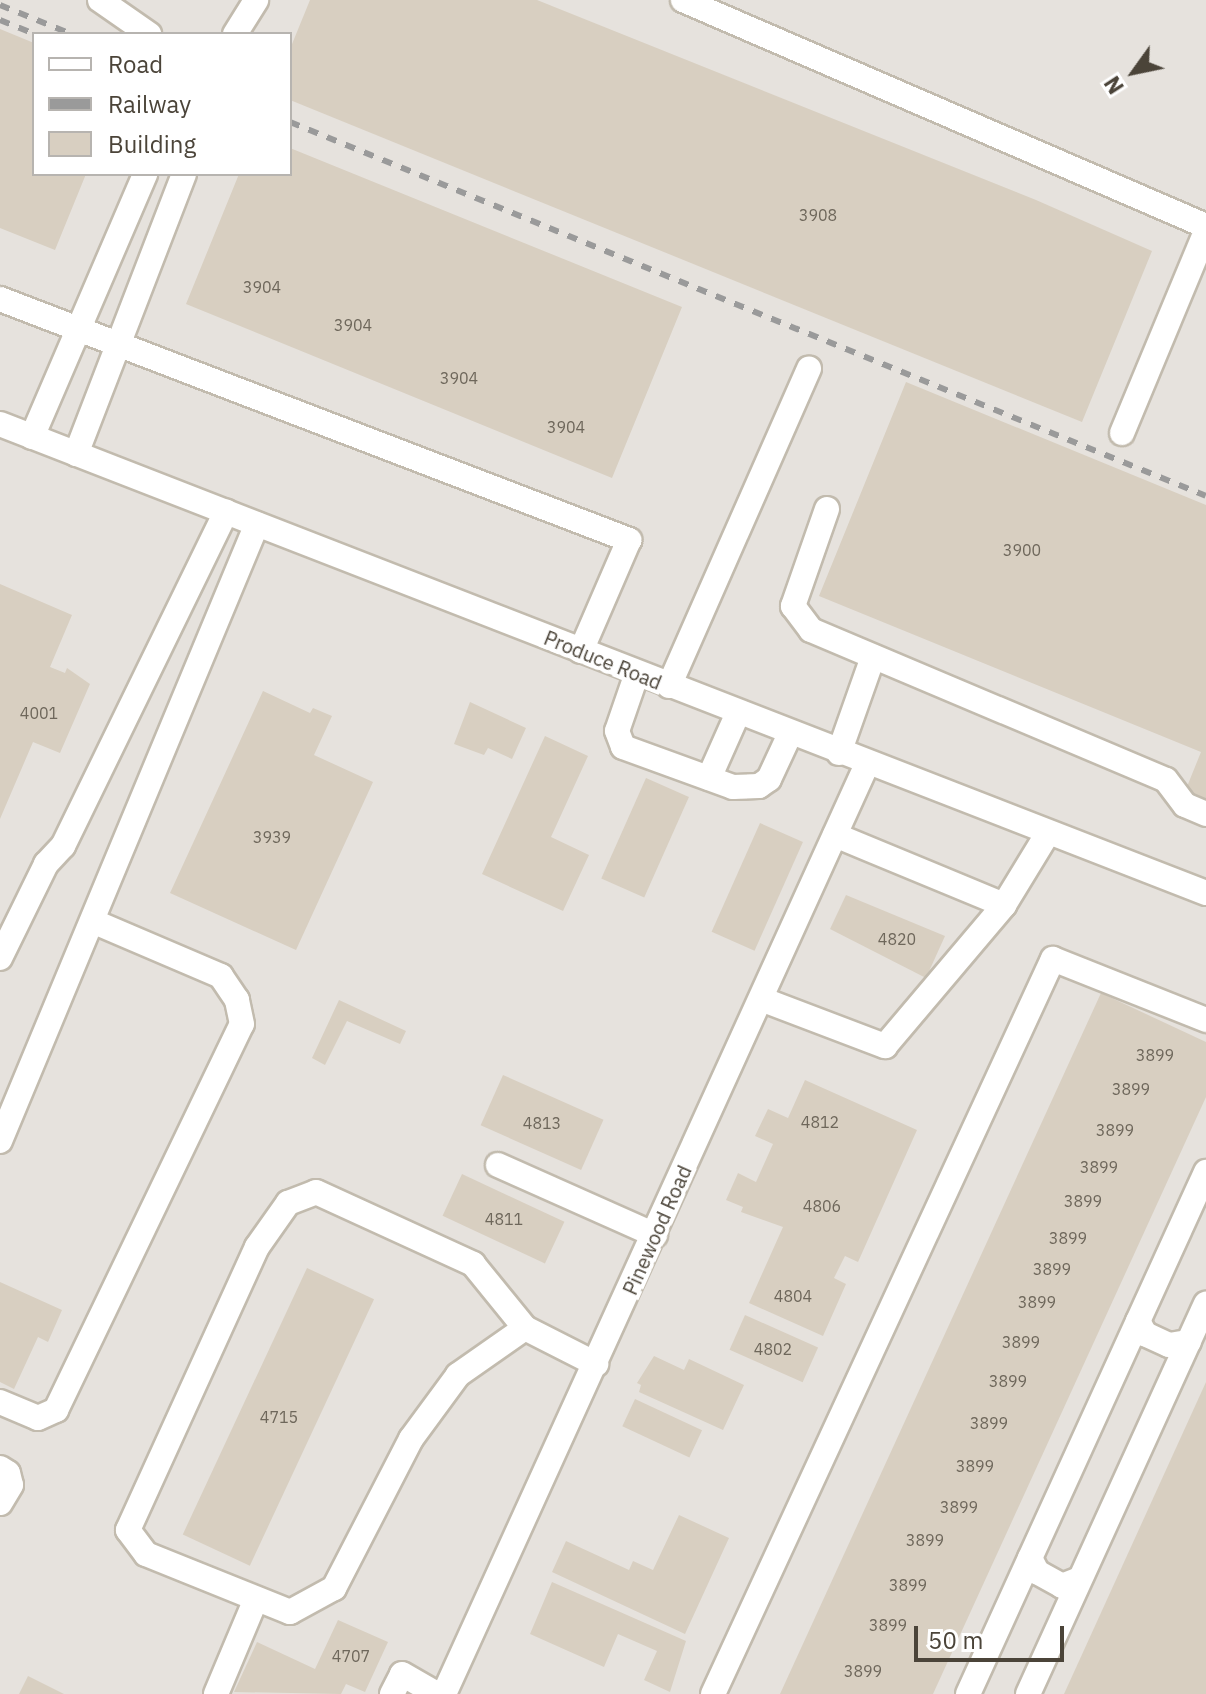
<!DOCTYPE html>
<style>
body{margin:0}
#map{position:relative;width:1206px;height:1694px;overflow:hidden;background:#f6f3ec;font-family:"IBM Plex Sans",sans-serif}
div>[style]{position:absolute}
.industrial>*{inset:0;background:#e6e2dd}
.building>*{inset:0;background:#d8cfc1;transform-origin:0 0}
.roads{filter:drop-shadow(2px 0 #c2bbae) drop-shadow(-2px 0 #c2bbae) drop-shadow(0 2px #c2bbae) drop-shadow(0 -2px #c2bbae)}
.minor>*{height:24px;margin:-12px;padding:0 12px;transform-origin:12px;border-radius:12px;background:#fff}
.rail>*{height:6px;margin-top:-3px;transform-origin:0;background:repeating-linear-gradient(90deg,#9a9a9a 0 10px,transparent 0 20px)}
span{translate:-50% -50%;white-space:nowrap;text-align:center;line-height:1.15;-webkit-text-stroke:8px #fff;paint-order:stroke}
.number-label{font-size:16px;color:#6e675b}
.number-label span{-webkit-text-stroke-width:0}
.street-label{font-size:20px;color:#4b4439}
.legend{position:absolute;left:32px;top:32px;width:260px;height:144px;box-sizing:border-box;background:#fff;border:2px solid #b7b4b0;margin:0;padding:10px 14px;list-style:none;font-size:24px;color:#4b4439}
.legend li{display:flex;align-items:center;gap:16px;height:40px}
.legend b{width:40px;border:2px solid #b7b4b0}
.north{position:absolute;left:1094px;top:32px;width:80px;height:80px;-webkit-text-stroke:6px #fff;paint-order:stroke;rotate:237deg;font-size:22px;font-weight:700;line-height:32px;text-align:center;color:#4b4439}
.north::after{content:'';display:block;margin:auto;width:28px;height:36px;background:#4b4439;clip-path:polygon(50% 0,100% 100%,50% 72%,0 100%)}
.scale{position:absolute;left:914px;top:1626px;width:150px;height:36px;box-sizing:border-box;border:4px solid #4b4439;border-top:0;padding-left:10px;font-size:24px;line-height:28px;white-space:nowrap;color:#4b4439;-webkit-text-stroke:6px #fff;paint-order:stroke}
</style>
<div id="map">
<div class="industrial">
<div style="clip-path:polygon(evenodd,0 0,1206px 0,1206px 1694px,0 1694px,0 0,34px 34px,290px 34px,290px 174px,34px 174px,34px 34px)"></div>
</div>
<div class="building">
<div style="clip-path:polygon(310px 0,537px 0,1036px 200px,1152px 251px,1082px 422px,290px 100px,290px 49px)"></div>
<div style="clip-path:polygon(0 29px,34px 43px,34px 174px,86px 174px,55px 250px,0 228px)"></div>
<div style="clip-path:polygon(290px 148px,682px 307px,612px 478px,186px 304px,239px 174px,290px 174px)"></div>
<div style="clip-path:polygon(906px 382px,1206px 505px,1206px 802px,1184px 794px,1201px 752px,819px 596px)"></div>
<div style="clip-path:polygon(0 584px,72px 615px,50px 667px,65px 673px,67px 668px,90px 684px,60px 753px,33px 742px,0 819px)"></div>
<div style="clip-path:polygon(263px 691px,310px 713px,313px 708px,332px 716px,314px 755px,373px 782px,296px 950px,170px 893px)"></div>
<div style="clip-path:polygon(470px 702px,526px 728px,512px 759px,488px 748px,484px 755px,454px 744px)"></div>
<div style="clip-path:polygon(545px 736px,588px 756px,551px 837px,589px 855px,563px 911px,482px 874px)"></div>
<div style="left:646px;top:778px;width:47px;height:110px;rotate:24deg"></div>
<div style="left:760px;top:823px;width:47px;height:119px;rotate:24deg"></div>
<div style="clip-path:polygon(846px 895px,945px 936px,926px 978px,830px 929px)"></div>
<div style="clip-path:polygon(1101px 993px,1206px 1042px,1206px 1097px,933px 1694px,780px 1694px)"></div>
<div style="clip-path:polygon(339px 1000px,406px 1031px,400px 1044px,347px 1021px,325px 1065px,312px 1058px)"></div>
<div style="left:503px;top:1075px;width:110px;height:55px;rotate:24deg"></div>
<div style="clip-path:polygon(805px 1080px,917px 1130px,858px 1262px,845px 1256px,834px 1278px,846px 1284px,823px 1336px,749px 1303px,783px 1227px,741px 1212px,743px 1207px,726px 1200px,738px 1173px,756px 1182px,773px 1144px,755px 1136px,768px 1109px,788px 1118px)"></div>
<div style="left:462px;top:1174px;width:113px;height:46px;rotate:25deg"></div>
<div style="left:307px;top:1268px;width:74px;height:294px;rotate:25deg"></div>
<div style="clip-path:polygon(0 1282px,62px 1310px,48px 1342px,38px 1337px,14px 1389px,0 1382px)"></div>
<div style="left:745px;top:1315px;width:80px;height:38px;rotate:24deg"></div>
<div style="clip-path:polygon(654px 1356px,684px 1370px,689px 1359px,744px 1385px,723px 1430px,639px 1392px,641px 1385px,637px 1383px)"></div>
<div style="clip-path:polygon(1206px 1382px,1206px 1694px,1064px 1694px)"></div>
<div style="left:635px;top:1399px;width:74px;height:30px;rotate:25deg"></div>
<div style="clip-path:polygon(679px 1515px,729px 1538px,685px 1634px,552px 1572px,566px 1541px,629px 1570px,633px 1561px,653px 1570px)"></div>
<div style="clip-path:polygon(552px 1582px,686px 1641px,670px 1692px,644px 1680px,657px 1651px,618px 1634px,604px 1667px,530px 1634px)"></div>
<div style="clip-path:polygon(338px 1620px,388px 1642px,365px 1692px,346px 1684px,341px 1694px,234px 1692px,257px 1642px,315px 1669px)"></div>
<div style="clip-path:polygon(28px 1676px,64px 1694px,19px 1694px)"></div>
</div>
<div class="roads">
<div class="minor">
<div style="left:100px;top:0;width:60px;rotate:34.8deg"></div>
<div style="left:683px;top:0;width:570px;rotate:23.37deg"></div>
<div style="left:235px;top:34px;width:40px;rotate:-58deg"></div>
<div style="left:0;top:299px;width:674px;rotate:20.96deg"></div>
<div style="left:629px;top:540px;width:121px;rotate:113.4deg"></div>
<div style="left:0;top:424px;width:1294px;rotate:21.25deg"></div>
<div style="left:1122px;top:433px;width:219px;rotate:-67.4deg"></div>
<div style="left:32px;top:437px;width:286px;rotate:-66.7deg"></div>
<div style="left:76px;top:454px;width:300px;rotate:-68.9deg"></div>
<div style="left:827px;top:509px;width:103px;rotate:109.3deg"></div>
<div style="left:793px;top:606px;width:30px;rotate:53deg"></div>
<div style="left:811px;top:630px;width:385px;rotate:22.9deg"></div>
<div style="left:1166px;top:780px;width:31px;rotate:53deg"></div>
<div style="left:1185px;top:805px;width:23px;rotate:23deg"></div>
<div style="left:637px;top:673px;width:61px;rotate:109deg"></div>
<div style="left:617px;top:731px;width:17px;rotate:69deg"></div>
<div style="left:623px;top:747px;width:117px;rotate:20deg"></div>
<div style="left:733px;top:787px;width:26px;rotate:-2deg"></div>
<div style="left:759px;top:786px;width:12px;rotate:-35deg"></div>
<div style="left:769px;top:779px;width:50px;rotate:-65deg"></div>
<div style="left:669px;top:686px;width:347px;rotate:-66.2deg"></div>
<div style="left:839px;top:753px;width:102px;rotate:-70.5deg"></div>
<div style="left:709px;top:778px;width:71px;rotate:-66deg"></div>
<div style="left:835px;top:835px;width:183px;rotate:22.5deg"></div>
<div style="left:1004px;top:905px;width:84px;rotate:-58.6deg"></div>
<div style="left:0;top:958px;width:105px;rotate:-63.9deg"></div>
<div style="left:46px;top:864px;width:25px;rotate:-47deg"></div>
<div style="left:63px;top:846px;width:372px;rotate:-64deg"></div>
<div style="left:761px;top:999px;width:133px;rotate:20.8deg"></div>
<div style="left:885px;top:1046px;width:185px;rotate:-49.8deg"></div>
<div style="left:0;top:1141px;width:668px;rotate:-67.39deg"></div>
<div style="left:498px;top:1165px;width:172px;rotate:24deg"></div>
<div style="left:1138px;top:1321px;width:15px;rotate:62deg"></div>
<div style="left:1145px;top:1334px;width:26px;rotate:25deg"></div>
<div style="left:1169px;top:1345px;width:20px;rotate:-9deg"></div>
<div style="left:525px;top:1328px;width:82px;rotate:145deg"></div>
<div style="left:458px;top:1375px;width:79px;rotate:126.3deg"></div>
<div style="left:411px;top:1439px;width:168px;rotate:117.3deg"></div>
<div style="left:334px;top:1588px;width:50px;rotate:151.4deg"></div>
<div style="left:290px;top:1612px;width:155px;rotate:-158.1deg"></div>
<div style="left:146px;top:1554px;width:30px;rotate:-127deg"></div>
<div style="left:128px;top:1530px;width:311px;rotate:-65.5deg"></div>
<div style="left:257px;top:1247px;width:54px;rotate:-54.8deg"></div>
<div style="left:288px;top:1203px;width:30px;rotate:-21deg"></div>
<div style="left:316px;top:1192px;width:173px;rotate:24.6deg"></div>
<div style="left:473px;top:1264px;width:82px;rotate:50.9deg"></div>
<div style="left:525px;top:1328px;width:80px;rotate:26.9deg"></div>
<div style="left:0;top:1402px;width:41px;rotate:22.8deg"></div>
<div style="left:38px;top:1418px;width:20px;rotate:-24deg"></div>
<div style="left:56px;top:1410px;width:428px;rotate:-64.3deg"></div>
<div style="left:242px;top:1024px;width:25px;rotate:-102deg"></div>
<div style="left:237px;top:1000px;width:29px;rotate:-124deg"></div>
<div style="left:221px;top:976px;width:140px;rotate:-156.9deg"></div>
<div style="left:0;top:1468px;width:9px;rotate:32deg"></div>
<div style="left:8px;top:1473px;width:12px;rotate:76deg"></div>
<div style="left:11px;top:1485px;width:21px;rotate:121deg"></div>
<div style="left:1030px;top:1558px;width:16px;rotate:63deg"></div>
<div style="left:1037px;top:1572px;width:29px;rotate:29deg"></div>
<div style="left:1062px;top:1586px;width:18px;rotate:-22deg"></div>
<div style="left:216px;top:1694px;width:103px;rotate:-67.2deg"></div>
<div style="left:392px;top:1694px;width:22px;rotate:-63deg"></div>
<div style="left:402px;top:1674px;width:40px;rotate:29.7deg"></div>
<div style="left:444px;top:1694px;width:1022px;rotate:-65.54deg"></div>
<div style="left:713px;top:1694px;width:810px;rotate:-65.18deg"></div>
<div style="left:1053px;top:959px;width:165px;rotate:21.7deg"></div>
<div style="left:968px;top:1694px;width:574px;rotate:-65.49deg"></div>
<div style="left:1028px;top:1694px;width:429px;rotate:-65.5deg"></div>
</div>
</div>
<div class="rail">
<div style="left:0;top:5px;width:77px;rotate:22.2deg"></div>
<div style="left:0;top:20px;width:38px;rotate:22deg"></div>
<div style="left:290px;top:122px;width:989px;rotate:22.21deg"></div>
</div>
<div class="number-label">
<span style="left:818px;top:215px">3908</span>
<span style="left:262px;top:287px">3904</span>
<span style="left:353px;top:325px">3904</span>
<span style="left:459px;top:378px">3904</span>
<span style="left:566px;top:427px">3904</span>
<span style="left:1022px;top:550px">3900</span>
<span style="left:39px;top:713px">4001</span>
<span style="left:272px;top:837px">3939</span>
<span style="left:897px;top:939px">4820</span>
<span style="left:1155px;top:1055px">3899</span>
<span style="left:1131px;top:1089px">3899</span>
<span style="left:820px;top:1122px">4812</span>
<span style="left:542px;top:1123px">4813</span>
<span style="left:1115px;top:1130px">3899</span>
<span style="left:1099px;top:1167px">3899</span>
<span style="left:1083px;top:1201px">3899</span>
<span style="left:822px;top:1206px">4806</span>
<span style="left:504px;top:1219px">4811</span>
<span style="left:1068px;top:1238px">3899</span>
<span style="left:1052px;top:1269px">3899</span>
<span style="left:793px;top:1296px">4804</span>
<span style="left:1037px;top:1302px">3899</span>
<span style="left:1021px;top:1342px">3899</span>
<span style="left:773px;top:1349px">4802</span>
<span style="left:1008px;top:1381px">3899</span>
<span style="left:279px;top:1417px">4715</span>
<span style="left:989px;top:1423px">3899</span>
<span style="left:975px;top:1466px">3899</span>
<span style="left:959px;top:1507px">3899</span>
<span style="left:925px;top:1540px">3899</span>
<span style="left:908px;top:1585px">3899</span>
<span style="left:888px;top:1625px">3899</span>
<span style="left:351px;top:1656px">4707</span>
<span style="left:863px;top:1671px">3899</span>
</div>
<div class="street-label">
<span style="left:603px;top:660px;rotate:22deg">Produce Road</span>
<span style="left:657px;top:1230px;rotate:-66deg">Pinewood Road</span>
</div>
<ul class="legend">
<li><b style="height:10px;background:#fff"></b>Road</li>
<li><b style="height:10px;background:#9a9a9a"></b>Railway</li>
<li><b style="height:22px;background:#d8cfc1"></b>Building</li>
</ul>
<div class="north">N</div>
<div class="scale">50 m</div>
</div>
